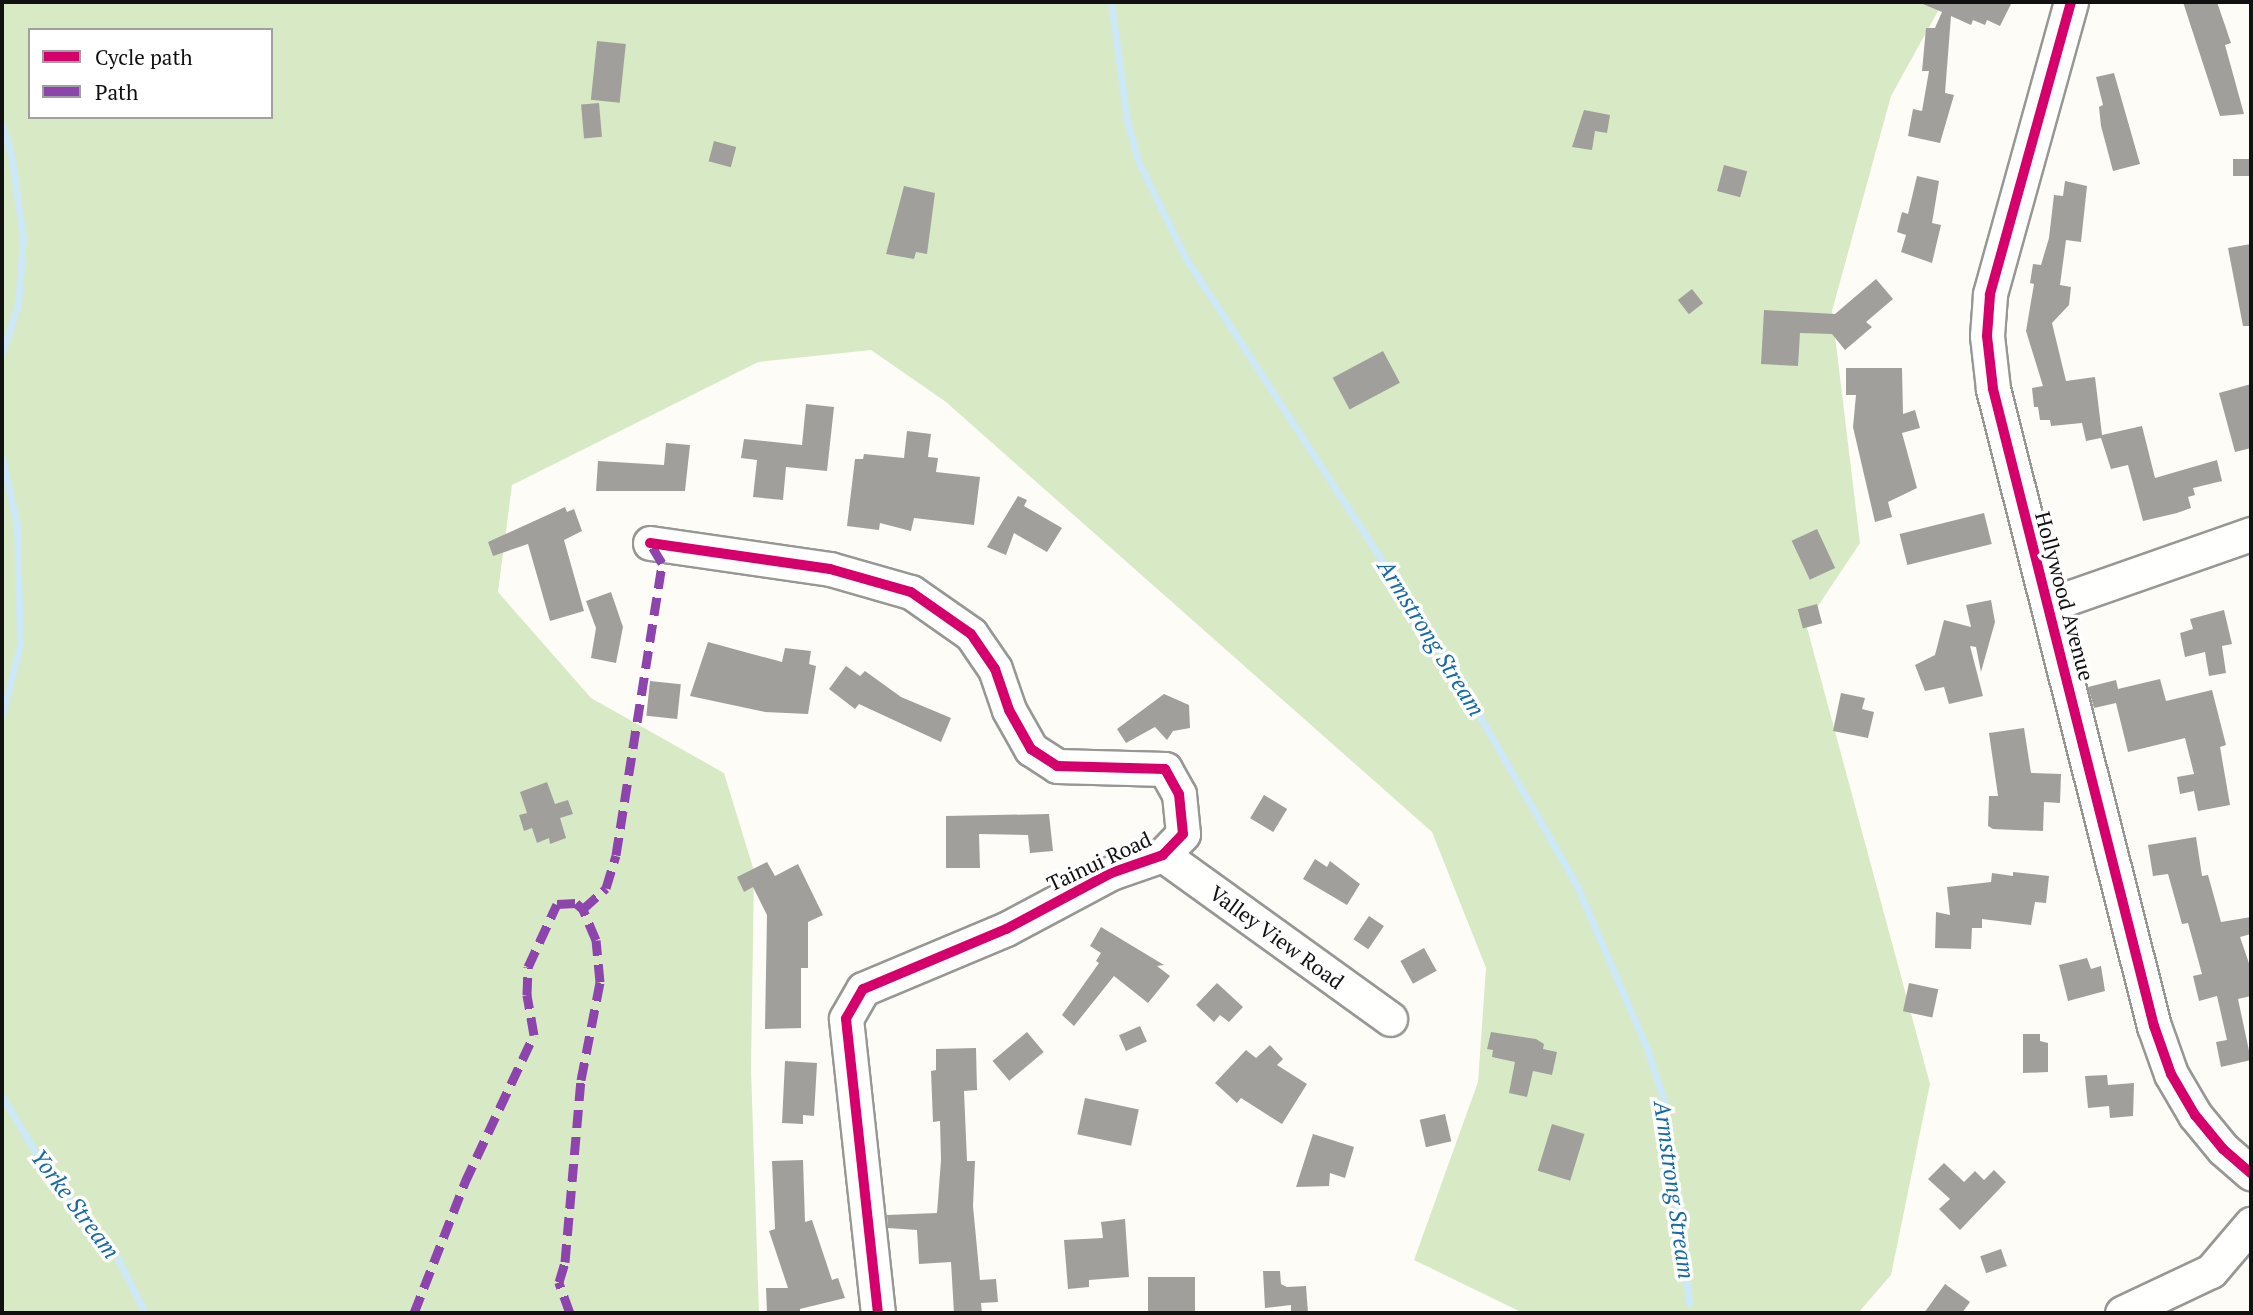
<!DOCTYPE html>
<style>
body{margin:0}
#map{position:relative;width:2253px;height:1315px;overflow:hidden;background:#fdfcf7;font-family:"PT Serif",serif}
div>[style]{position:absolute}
.forest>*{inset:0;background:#d8eac5}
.stream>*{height:7px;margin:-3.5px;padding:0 3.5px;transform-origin:3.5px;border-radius:3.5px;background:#cde8f7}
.building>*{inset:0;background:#a19f9c;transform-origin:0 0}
.roads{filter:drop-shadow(2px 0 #979795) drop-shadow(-2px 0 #979795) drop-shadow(0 2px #979795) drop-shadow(0 -2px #979795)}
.minor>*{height:33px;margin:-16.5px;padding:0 16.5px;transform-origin:16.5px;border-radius:16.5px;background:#fffffe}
.quiet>*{height:9px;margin-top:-4.5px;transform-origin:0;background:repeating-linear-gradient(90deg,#8e44ad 0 18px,transparent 0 27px)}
.cycleway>*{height:10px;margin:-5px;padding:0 5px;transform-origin:5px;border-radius:5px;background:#d6006c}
span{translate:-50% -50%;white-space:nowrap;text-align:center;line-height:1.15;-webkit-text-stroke:7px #fff;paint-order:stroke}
.street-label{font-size:21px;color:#111}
.water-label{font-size:23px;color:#1768a6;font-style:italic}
.frame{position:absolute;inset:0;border:4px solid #111;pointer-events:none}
.legend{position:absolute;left:28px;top:28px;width:245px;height:91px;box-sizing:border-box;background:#fff;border:2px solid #a0a0a0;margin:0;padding:9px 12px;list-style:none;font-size:21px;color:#111}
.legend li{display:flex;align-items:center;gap:14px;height:35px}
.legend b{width:35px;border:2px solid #a0a0a0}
</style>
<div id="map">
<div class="forest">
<div style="clip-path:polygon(evenodd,2px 2px,1943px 2px,1891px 96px,1832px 311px,1860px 543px,1806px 624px,1930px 1084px,1891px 1275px,1858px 1313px,1523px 1313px,1414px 1260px,1478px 1082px,1486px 968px,1432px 832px,946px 402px,871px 350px,758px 362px,512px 485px,498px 592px,591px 698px,724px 773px,754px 871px,751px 1069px,759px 1313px,2px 1313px,2px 2px,30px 30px,271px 30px,271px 117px,30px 117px,30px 30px)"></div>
</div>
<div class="stream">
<div style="left:1111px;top:2px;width:119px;rotate:82.3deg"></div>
<div style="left:1127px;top:120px;width:42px;rotate:75deg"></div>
<div style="left:1138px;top:161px;width:107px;rotate:63.9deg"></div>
<div style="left:1185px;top:257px;width:484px;rotate:57deg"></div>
<div style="left:1449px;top:663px;width:257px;rotate:60.1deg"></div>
<div style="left:1577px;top:886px;width:174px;rotate:66.7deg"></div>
<div style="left:1646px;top:1046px;width:58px;rotate:71.9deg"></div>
<div style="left:1664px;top:1101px;width:203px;rotate:82.9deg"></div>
<div style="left:2px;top:124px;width:37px;rotate:74deg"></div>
<div style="left:12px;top:160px;width:79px;rotate:82deg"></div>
<div style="left:23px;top:238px;width:66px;rotate:94.3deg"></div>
<div style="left:18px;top:304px;width:52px;rotate:108.1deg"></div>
<div style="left:2px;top:457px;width:71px;rotate:77.7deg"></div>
<div style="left:17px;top:526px;width:119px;rotate:88.6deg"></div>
<div style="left:20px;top:645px;width:72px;rotate:104.4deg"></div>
<div style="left:2px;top:1096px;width:92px;rotate:59.3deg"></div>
<div style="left:49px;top:1175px;width:102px;rotate:49.8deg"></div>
<div style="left:115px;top:1253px;width:67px;rotate:63.4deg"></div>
</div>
<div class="building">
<div style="clip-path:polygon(1918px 2px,2012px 2px,2000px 26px,1987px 20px,1985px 25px,1973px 20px,1971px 25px,1951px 16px,1945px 93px,1954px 95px,1940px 143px,1908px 136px,1913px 109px,1922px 111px,1929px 71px,1922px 71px,1926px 28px,1935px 28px,1942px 12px)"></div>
<div style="clip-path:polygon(2183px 2px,2217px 2px,2231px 43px,2225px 45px,2244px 114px,2220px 116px)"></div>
<div style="left:597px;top:41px;width:29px;height:59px;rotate:6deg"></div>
<div style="clip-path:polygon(2114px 73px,2140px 164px,2113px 171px,2101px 126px,2099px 107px,2103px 105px,2096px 77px)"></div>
<div style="left:599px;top:103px;width:34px;height:18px;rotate:85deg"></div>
<div style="clip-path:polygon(1584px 110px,1610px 115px,1607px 133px,1595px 131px,1592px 150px,1572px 147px)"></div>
<div style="left:714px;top:141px;width:23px;height:21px;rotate:15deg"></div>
<div style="left:2251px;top:159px;width:17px;height:18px;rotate:90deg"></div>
<div style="left:1724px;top:165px;width:24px;height:27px;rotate:15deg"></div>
<div style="clip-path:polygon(1917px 176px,1939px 181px,1932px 223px,1941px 225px,1932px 263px,1901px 252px,1906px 235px,1897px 232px,1902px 212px,1908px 214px)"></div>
<div style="clip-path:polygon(2065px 181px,2087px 186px,2081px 242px,2066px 240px,2060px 285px,2071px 287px,2069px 305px,2052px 323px,2066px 381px,2095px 377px,2102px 435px,2142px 426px,2155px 478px,2217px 460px,2222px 481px,2193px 488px,2195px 495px,2188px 497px,2191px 508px,2177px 513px,2143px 521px,2128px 465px,2111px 469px,2101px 438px,2086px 441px,2082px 423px,2051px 426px,2050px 420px,2040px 420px,2038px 407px,2034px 407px,2032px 388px,2043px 386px,2026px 331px,2034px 284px,2030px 283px,2033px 264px,2041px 265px,2049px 238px,2054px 195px,2063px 196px)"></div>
<div style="clip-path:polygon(904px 186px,935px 193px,927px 254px,916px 252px,914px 259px,886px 254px)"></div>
<div style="clip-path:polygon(2251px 244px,2251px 326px,2243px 326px,2228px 248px)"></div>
<div style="clip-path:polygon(1876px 279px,1893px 299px,1866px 322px,1872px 327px,1845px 350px,1832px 334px,1800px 333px,1798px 366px,1761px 364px,1764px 310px,1835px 314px)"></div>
<div style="left:1692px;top:289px;width:18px;height:18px;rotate:52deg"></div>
<div style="left:1383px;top:351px;width:36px;height:57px;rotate:62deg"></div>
<div style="clip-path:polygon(1846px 368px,1902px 368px,1903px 414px,1915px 410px,1920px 428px,1902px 433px,1917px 488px,1888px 502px,1892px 517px,1875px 522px,1853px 427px,1856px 395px,1846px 395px)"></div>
<div style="clip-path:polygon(2251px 384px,2251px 448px,2235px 452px,2219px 393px)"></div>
<div style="clip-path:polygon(806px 404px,834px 407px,827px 471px,786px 467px,783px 500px,753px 497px,757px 460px,741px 458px,744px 439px,802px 445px)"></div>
<div style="clip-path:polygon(907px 431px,931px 434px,928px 457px,938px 458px,936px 472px,980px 477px,974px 525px,914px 518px,911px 531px,880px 523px,879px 530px,847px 526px,855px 459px,863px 459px,864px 454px,904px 458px)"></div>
<div style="clip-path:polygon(666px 443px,690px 445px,685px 491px,596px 491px,598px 461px,664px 465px)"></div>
<div style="clip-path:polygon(1018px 496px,1027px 500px,1024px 506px,1062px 528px,1047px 552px,1014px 533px,1006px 555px,987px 547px)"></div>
<div style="clip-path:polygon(565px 507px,567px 512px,574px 509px,582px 531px,564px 540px,584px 611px,550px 621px,528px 544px,493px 556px,488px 542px)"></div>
<div style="left:1984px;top:513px;width:32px;height:87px;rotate:76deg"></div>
<div style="left:1817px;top:529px;width:43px;height:28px;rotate:65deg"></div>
<div style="clip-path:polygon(611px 592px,623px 627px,616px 663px,591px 658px,596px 628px,586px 601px)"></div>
<div style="clip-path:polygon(1991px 600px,1995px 622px,1981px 672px,1976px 647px,1970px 646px,1983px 696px,1949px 704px,1944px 687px,1925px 691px,1915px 665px,1935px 655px,1944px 620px,1971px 627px,1966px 605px)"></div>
<div style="left:1817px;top:604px;width:20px;height:20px;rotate:75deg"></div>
<div style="clip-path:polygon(2224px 610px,2232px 644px,2222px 646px,2226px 673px,2209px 676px,2205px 652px,2185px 657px,2180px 633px,2193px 629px,2190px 619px)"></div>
<div style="clip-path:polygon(708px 642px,782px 662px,785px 648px,811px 651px,809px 664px,816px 666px,808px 714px,765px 712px,690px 696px)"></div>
<div style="clip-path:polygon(846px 666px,860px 676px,865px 671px,901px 697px,951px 718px,941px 742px,859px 704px,855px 709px,829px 689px)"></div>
<div style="clip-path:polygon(2160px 679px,2166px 701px,2212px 690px,2226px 745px,2220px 747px,2230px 805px,2198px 811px,2194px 791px,2180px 794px,2177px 777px,2194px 774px,2185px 738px,2128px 752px,2116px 703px,2094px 708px,2088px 687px,2116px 680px,2118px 689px)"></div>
<div style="left:650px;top:681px;width:31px;height:35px;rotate:6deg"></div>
<div style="clip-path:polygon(1841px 693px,1865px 698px,1862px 709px,1874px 712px,1868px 738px,1833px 731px)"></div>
<div style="clip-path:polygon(1164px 694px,1189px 705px,1190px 728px,1173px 731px,1167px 740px,1155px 727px,1126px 743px,1117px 729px)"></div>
<div style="clip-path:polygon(2024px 728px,2031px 773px,2061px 774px,2060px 803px,2044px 802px,2043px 831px,1993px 829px,1988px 826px,1989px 796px,1998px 796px,1989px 733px)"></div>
<div style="clip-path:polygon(547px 782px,555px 804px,568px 800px,573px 814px,560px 818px,566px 838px,550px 844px,549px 838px,537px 843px,532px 828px,524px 831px,519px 815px,527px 813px,520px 792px)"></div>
<div style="left:1264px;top:795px;width:27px;height:27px;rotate:31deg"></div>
<div style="clip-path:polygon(1049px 814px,1053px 851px,1030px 853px,1028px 835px,979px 834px,980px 868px,946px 868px,946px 816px)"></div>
<div style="clip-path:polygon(2196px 837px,2202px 876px,2208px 875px,2221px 922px,2251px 917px,2251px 934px,2240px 937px,2251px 969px,2251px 996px,2238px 999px,2251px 1060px,2221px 1067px,2216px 1042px,2227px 1040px,2217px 996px,2199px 1001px,2193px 976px,2202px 974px,2188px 923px,2182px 924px,2168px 874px,2153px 876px,2148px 845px)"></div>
<div style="clip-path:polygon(1315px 859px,1327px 867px,1330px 861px,1360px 884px,1347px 905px,1303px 879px)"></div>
<div style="clip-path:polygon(767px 862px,775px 876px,798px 864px,823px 915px,808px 922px,808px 968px,801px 968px,801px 1028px,765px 1029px,767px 915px,753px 887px,744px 892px,737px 877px)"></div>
<div style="clip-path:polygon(2013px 872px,2049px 876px,2046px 903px,2035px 902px,2031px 925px,1982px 919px,1982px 928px,1972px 928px,1971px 949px,1935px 948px,1936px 912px,1950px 915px,1947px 887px,1991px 882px,1992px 873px,2013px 876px)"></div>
<div style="left:1369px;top:916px;width:18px;height:28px;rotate:34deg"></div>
<div style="clip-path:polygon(1101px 927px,1164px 965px,1157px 966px,1170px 976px,1148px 1003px,1114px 976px,1074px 1026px,1062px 1015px,1099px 963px,1096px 961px,1101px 953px,1090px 946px)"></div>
<div style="left:1424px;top:948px;width:26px;height:27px;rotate:61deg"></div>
<div style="clip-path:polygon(2087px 958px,2091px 969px,2101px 966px,2105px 991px,2068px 1001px,2059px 965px)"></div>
<div style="clip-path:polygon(1217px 983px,1243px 1007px,1229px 1022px,1220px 1015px,1214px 1022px,1196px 1005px)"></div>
<div style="left:1909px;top:983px;width:30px;height:29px;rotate:12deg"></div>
<div style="left:1140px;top:1026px;width:17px;height:23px;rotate:66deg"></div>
<div style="left:1027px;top:1032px;width:26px;height:45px;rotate:50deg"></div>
<div style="clip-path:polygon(1491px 1032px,1536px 1039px,1544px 1044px,1543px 1049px,1557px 1052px,1552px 1075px,1533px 1071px,1527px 1097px,1509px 1093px,1515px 1062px,1492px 1057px,1493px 1050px,1487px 1049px)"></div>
<div style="clip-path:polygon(2023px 1034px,2040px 1034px,2040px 1041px,2048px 1043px,2048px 1072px,2023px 1073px)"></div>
<div style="clip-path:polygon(1270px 1045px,1283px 1059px,1277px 1065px,1307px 1084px,1282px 1124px,1241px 1098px,1237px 1103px,1215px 1083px,1246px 1050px,1256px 1058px)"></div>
<div style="clip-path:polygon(976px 1048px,977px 1090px,964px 1091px,967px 1161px,975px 1161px,973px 1206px,980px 1280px,996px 1279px,998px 1302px,981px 1303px,982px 1313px,954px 1313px,951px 1262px,919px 1264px,917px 1230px,888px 1228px,887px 1215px,937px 1213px,941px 1160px,940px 1121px,933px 1122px,931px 1071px,936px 1070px,936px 1049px)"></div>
<div style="clip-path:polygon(785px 1061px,817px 1063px,814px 1116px,803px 1115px,803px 1124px,782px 1123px)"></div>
<div style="clip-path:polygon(2107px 1075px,2108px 1085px,2134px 1083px,2133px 1116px,2110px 1118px,2109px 1106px,2088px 1108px,2085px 1076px)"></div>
<div style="left:1085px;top:1098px;width:55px;height:37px;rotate:12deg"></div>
<div style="left:1445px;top:1114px;width:28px;height:26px;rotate:77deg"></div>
<div style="left:1552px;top:1124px;width:34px;height:49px;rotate:17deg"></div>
<div style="clip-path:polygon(1313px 1134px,1354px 1147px,1345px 1178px,1330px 1173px,1329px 1186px,1296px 1187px)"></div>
<div style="clip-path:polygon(803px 1160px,805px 1222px,812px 1220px,832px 1280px,838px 1278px,845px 1298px,800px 1309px,800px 1313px,767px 1313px,766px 1288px,788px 1288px,769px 1231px,775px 1229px,772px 1161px)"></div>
<div style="clip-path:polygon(1944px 1163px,1964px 1182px,1975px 1171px,1984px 1180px,1994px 1170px,2006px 1182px,1960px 1230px,1939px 1209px,1950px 1199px,1928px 1179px)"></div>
<div style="clip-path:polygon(1125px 1219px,1129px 1277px,1089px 1280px,1089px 1287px,1068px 1289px,1064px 1240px,1103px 1238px,1101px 1222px)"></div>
<div style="left:2001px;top:1249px;width:18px;height:22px;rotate:71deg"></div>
<div style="clip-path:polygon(1263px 1271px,1280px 1271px,1281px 1284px,1287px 1287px,1306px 1286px,1308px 1313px,1291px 1313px,1291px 1305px,1265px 1308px)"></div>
<div style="left:1148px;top:1277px;width:47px;height:36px"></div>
<div style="clip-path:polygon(1945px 1284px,1970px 1302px,1962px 1313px,1924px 1313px)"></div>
</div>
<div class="roads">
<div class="minor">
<div style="left:2071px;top:2px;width:304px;rotate:105.5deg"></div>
<div style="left:1990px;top:295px;width:41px;rotate:94.2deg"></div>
<div style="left:1987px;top:336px;width:53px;rotate:83.5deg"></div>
<div style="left:1993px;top:389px;width:657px;rotate:75.82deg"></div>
<div style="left:2154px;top:1026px;width:51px;rotate:70.5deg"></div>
<div style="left:2171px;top:1074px;width:48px;rotate:59.7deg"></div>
<div style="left:2195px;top:1115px;width:44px;rotate:50.5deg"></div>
<div style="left:2223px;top:1149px;width:37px;rotate:41deg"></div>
<div style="left:650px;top:543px;width:182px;rotate:8.2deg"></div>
<div style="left:830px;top:569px;width:84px;rotate:15.9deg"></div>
<div style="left:911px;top:592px;width:73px;rotate:35deg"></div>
<div style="left:971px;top:634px;width:42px;rotate:55.6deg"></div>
<div style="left:995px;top:669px;width:43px;rotate:71.1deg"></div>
<div style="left:1009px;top:710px;width:45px;rotate:60.6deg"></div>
<div style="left:1031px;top:749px;width:31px;rotate:33deg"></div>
<div style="left:1057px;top:766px;width:108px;rotate:1.6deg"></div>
<div style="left:1165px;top:769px;width:29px;rotate:61deg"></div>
<div style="left:1179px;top:794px;width:40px;rotate:84.3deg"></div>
<div style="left:1183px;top:834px;width:29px;rotate:134deg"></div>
<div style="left:1163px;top:855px;width:55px;rotate:160.9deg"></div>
<div style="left:1111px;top:873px;width:119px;rotate:151.9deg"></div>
<div style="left:1006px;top:929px;width:155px;rotate:157.2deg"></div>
<div style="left:863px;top:989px;width:34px;rotate:120deg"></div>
<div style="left:846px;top:1019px;width:296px;rotate:83.8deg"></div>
<div style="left:2048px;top:605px;width:215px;rotate:-19.3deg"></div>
<div style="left:1163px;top:855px;width:280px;rotate:35.8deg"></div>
<div style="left:2122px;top:1313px;width:98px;rotate:-25.3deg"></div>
<div style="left:2211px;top:1271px;width:62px;rotate:-49.6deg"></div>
</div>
</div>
<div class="quiet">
<div style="left:414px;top:1313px;width:141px;rotate:-68.7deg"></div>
<div style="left:465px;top:1182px;width:162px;rotate:-64.9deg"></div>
<div style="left:534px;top:1035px;width:41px;rotate:-99.9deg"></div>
<div style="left:527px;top:995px;width:28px;rotate:-88deg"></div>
<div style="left:528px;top:967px;width:69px;rotate:-65.3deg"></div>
<div style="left:557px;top:904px;width:19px;rotate:-3deg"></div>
<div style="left:576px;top:903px;width:9px;rotate:41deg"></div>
<div style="left:570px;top:1313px;width:33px;rotate:-110deg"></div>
<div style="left:559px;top:1282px;width:21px;rotate:-73deg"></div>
<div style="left:565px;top:1262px;width:183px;rotate:-85deg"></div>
<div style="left:581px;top:1080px;width:100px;rotate:-79deg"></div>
<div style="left:600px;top:982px;width:42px;rotate:-95.4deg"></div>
<div style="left:596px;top:940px;width:34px;rotate:-113deg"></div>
<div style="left:583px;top:909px;width:31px;rotate:-42deg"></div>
<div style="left:606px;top:888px;width:34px;rotate:-73deg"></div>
<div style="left:616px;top:855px;width:296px;rotate:-81deg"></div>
<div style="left:662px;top:563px;width:23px;rotate:-121deg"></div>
</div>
<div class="cycleway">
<div style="left:2071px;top:2px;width:304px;rotate:105.5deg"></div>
<div style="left:1990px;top:295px;width:41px;rotate:94.2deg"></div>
<div style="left:1987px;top:336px;width:53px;rotate:83.5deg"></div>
<div style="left:1993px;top:389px;width:657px;rotate:75.82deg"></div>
<div style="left:2154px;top:1026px;width:51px;rotate:70.5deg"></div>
<div style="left:2171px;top:1074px;width:48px;rotate:59.7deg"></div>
<div style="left:2195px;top:1115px;width:44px;rotate:50.5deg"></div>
<div style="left:2223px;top:1149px;width:37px;rotate:41deg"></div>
<div style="left:650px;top:543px;width:182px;rotate:8.2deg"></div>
<div style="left:830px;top:569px;width:84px;rotate:15.9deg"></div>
<div style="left:911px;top:592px;width:73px;rotate:35deg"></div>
<div style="left:971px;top:634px;width:42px;rotate:55.6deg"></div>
<div style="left:995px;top:669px;width:43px;rotate:71.1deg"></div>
<div style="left:1009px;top:710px;width:45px;rotate:60.6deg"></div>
<div style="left:1031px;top:749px;width:31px;rotate:33deg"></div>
<div style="left:1057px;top:766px;width:108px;rotate:1.6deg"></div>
<div style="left:1165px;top:769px;width:29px;rotate:61deg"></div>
<div style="left:1179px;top:794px;width:40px;rotate:84.3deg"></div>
<div style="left:1183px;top:834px;width:29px;rotate:134deg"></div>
<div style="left:1163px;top:855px;width:55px;rotate:160.9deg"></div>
<div style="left:1111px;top:873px;width:119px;rotate:151.9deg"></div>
<div style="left:1006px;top:929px;width:155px;rotate:157.2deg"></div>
<div style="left:863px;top:989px;width:34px;rotate:120deg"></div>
<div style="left:846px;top:1019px;width:296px;rotate:83.8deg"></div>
</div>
<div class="street-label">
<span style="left:2065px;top:596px;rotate:75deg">Hollywood Avenue</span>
<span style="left:1099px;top:861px;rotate:-25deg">Tainui Road</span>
<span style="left:1277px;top:937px;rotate:36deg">Valley View Road</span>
</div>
<div class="water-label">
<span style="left:1431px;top:638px;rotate:58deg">Armstrong Stream</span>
<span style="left:1674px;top:1190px;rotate:82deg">Armstrong Stream</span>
<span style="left:75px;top:1204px;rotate:53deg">Yorke Stream</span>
</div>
<div class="frame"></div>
<ul class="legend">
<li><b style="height:9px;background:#d6006c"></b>Cycle path</li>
<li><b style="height:9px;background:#8e44ad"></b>Path</li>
</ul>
</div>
